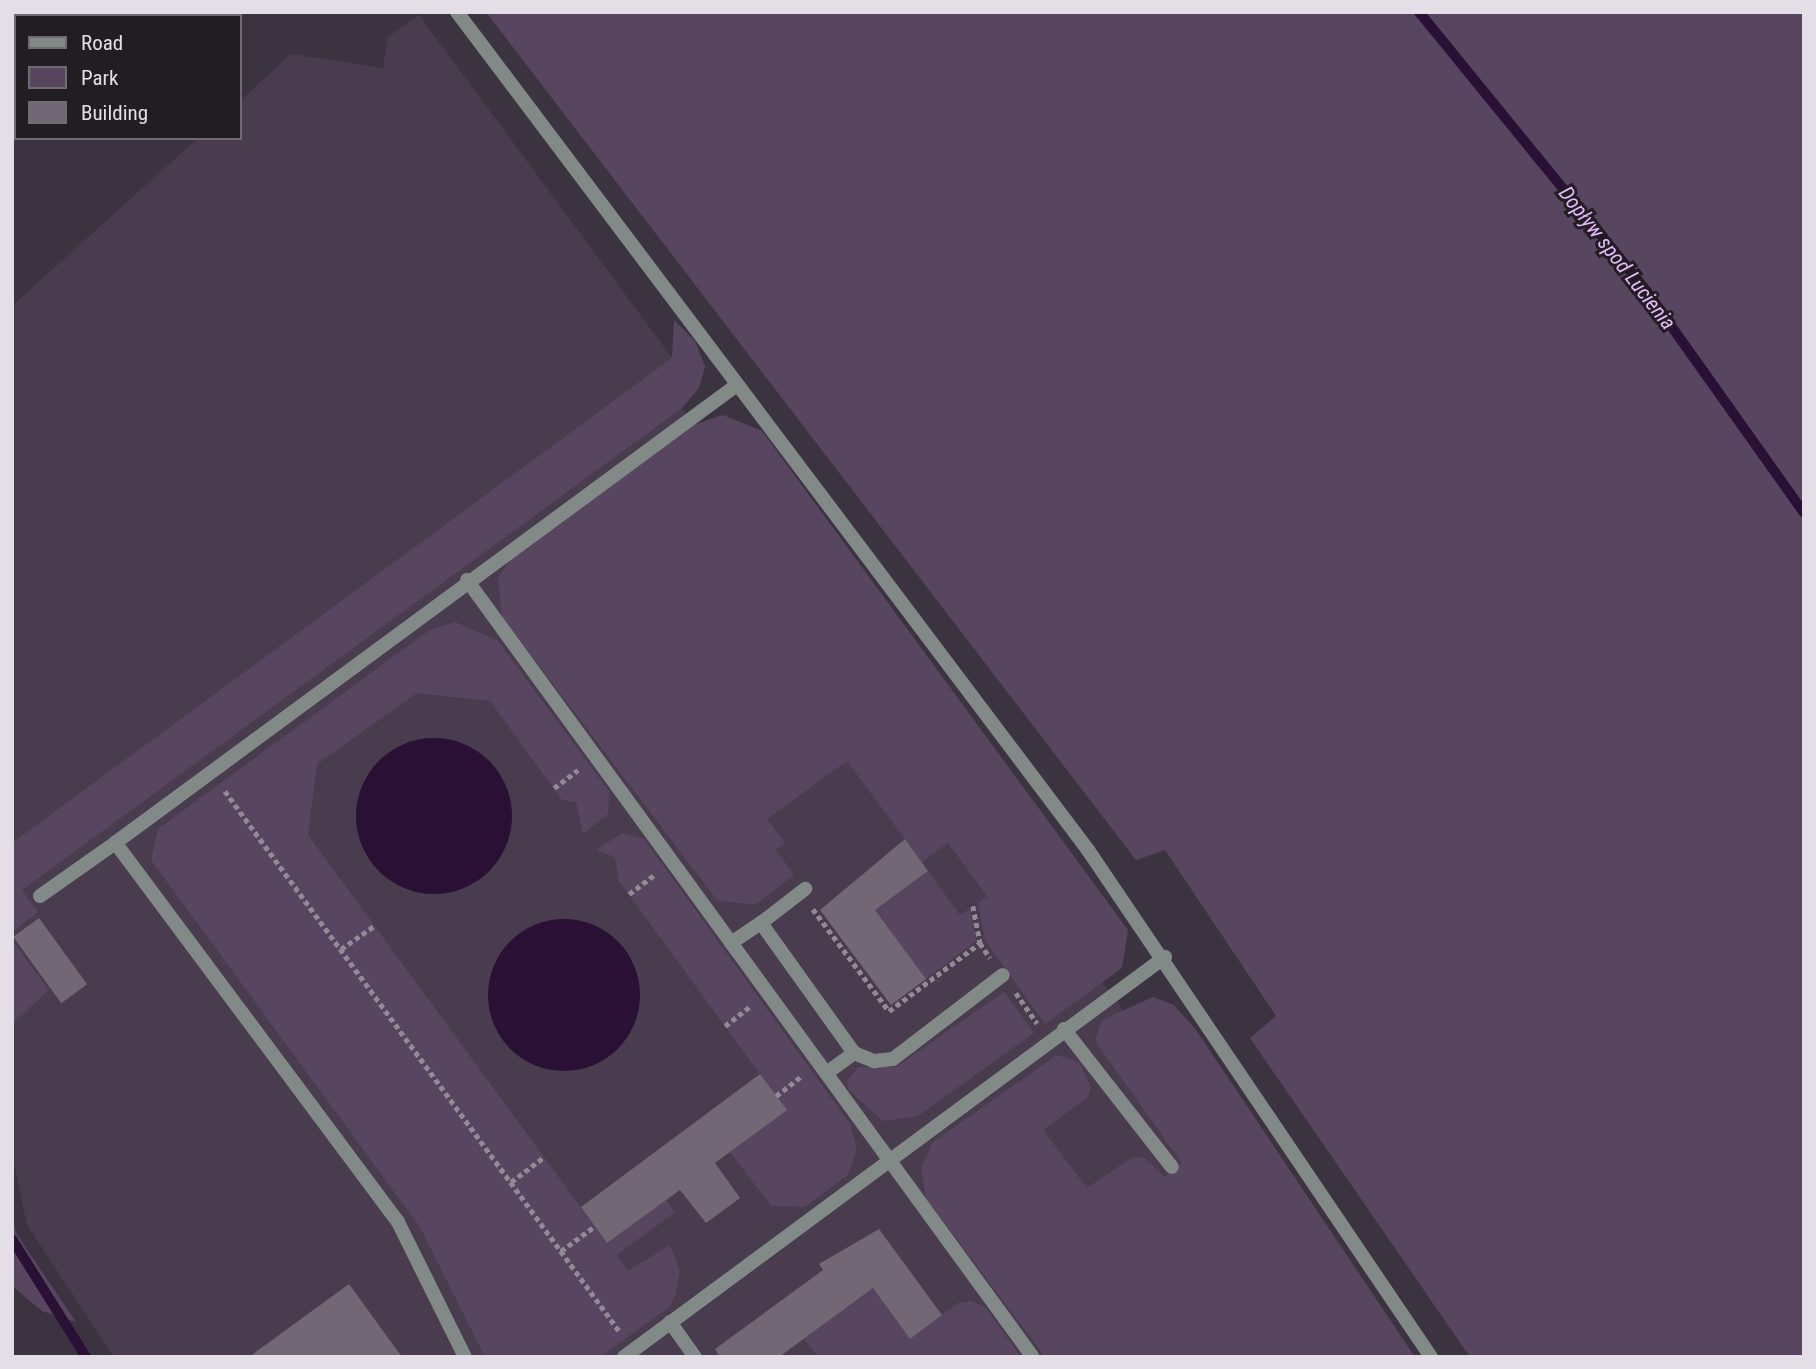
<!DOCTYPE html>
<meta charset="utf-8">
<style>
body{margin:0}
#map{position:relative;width:1816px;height:1369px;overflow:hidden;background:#3c3340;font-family:"Roboto Condensed",sans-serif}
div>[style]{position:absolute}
.built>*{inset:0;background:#493c4e}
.green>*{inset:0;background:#584660}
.water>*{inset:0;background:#2a1034}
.round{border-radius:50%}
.stream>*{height:10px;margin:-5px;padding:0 5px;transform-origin:5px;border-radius:5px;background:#2a1034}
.building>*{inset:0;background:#716775;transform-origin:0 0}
.path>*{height:4.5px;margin-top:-2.25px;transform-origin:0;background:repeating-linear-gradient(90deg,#928b95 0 5px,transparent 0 8.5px)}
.service>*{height:14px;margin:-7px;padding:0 7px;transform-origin:7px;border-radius:7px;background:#828a87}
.minor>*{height:14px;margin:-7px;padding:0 7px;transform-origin:7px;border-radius:7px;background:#828a87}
span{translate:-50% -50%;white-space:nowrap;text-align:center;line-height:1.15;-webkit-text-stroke:6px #211d22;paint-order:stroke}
.water-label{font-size:21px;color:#e8bafb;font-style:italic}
.frame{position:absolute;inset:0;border:14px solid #e4dfe7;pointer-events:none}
.legend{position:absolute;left:14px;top:14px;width:228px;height:126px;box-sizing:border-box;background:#211d22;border:2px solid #6f6b71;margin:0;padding:9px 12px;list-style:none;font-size:21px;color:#e4dfe7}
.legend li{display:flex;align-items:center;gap:14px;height:35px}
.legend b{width:35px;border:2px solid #6f6b71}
</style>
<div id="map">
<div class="built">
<div style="clip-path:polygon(419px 15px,681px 370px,675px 400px,1112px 957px,1103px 983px,1124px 1011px,1153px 1011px,1363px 1357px,114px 1357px,27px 1225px,12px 1153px,12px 306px,198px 138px,240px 138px,240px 101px,291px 54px,383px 68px,388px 37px)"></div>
</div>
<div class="green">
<div style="clip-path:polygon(486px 12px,1804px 12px,1804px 1357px,1470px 1357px,1250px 1038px,1276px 1016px,1165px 850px,1136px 860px)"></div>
<div style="clip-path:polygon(674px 320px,695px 341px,705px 367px,699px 388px,682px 408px,22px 890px,38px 912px,12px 932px,12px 843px,672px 358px)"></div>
<div style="clip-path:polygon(723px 415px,762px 431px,1128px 930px,1122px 968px,1045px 1024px,985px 940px,978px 903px,987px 896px,948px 843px,922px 862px,847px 761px,767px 819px,785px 843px,776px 850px,794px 875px,755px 905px,717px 900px,502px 617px,498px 578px,513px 555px,694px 425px)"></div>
<div style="clip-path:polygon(455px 622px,497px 640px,609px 791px,608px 814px,583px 834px,576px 802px,562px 800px,490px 701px,417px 693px,317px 764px,308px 835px,607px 1243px,666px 1200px,675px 1212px,617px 1255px,628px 1271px,670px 1245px,680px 1271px,675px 1296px,669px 1307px,600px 1357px,485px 1357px,420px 1227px,151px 860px,158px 829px,431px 629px)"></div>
<div style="clip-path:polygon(622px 833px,644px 839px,850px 1124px,857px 1149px,848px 1175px,804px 1207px,771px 1206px,730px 1152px,786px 1110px,619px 881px,615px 857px,596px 850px)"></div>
<div style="clip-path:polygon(928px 871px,960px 915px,970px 909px,976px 941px,926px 979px,875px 910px)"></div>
<div style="clip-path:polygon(12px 940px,49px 990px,12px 1024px)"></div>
<div style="clip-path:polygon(1004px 992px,1034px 1033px,918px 1116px,883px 1121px,848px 1089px,847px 1080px,859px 1067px,896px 1067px)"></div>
<div style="clip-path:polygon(1153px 997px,1174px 1005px,1196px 1030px,1415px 1357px,1045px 1357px,926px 1198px,921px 1168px,933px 1142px,1057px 1055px,1079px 1062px,1091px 1087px,1088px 1097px,1043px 1130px,1087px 1188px,1133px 1157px,1145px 1158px,1165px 1177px,1182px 1163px,1095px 1041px,1102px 1020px)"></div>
<div style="clip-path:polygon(12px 1215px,16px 1233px,76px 1322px,42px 1311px,12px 1286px)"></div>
<div style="clip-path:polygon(873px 1288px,910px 1339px,958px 1303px,971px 1301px,985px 1307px,1021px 1357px,818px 1357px,804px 1339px)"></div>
</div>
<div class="water">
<div class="round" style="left:356px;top:738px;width:156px;height:156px"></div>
<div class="round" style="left:488px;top:919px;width:152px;height:152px"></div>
</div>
<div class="stream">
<div style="left:1419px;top:12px;width:361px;rotate:50.8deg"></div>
<div style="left:1647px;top:292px;width:271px;rotate:54.6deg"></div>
<div style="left:12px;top:1239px;width:139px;rotate:57.9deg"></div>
</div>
<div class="building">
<div style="clip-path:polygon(905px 839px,928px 871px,875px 910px,926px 979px,891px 1005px,820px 910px)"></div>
<div style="left:39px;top:918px;width:82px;height:32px;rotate:54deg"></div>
<div style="clip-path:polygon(760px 1074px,787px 1110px,715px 1163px,740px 1198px,706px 1223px,680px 1190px,607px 1243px,581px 1207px)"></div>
<div style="clip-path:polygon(879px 1229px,942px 1315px,910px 1339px,873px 1288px,779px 1357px,720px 1357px,715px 1349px,823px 1270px,819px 1264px)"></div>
<div style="clip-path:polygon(349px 1284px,402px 1357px,249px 1357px)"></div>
</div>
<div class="path">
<div style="left:554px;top:788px;width:30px;rotate:-37deg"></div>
<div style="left:225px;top:791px;width:670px;rotate:53.87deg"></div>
<div style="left:629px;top:894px;width:31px;rotate:-37deg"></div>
<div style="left:973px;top:906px;width:38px;rotate:79deg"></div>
<div style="left:980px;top:943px;width:18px;rotate:56deg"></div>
<div style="left:813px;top:909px;width:127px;rotate:53.3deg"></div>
<div style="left:889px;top:1011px;width:114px;rotate:-36.8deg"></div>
<div style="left:341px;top:949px;width:40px;rotate:-34.9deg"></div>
<div style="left:1016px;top:993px;width:37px;rotate:55deg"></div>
<div style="left:725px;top:1026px;width:31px;rotate:-38deg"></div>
<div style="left:776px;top:1096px;width:31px;rotate:-38deg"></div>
<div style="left:511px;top:1182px;width:41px;rotate:-37.1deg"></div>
<div style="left:561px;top:1251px;width:42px;rotate:-36.3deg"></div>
</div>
<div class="service">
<div style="left:467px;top:580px;width:960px;rotate:53.94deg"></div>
<div style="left:40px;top:896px;width:92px;rotate:-35.2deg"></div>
<div style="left:761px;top:923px;width:56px;rotate:-37.7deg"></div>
<div style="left:731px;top:943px;width:36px;rotate:-34deg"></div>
<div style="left:761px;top:923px;width:160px;rotate:54.4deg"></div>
<div style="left:854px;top:1053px;width:34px;rotate:144deg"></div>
<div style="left:1064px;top:1029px;width:175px;rotate:52deg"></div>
<div style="left:854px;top:1053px;width:22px;rotate:22deg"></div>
<div style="left:874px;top:1061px;width:19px;rotate:-6deg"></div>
<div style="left:893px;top:1059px;width:138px;rotate:-37.4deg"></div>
<div style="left:670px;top:1322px;width:43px;rotate:54.5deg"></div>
<div style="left:465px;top:1357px;width:151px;rotate:-116.4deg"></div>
<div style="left:398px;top:1222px;width:473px;rotate:-126.7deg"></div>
<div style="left:115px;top:843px;width:772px;rotate:-36.37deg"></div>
<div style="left:624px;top:1357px;width:673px;rotate:-36.48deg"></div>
</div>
<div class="minor">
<div style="left:457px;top:12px;width:1049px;rotate:53.02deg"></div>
<div style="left:1088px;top:850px;width:612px;rotate:55.92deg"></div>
</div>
<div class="water-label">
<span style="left:1617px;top:258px;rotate:52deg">Dopływ spod Lucienia</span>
</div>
<div class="frame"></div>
<ul class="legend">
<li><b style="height:9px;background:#828a87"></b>Road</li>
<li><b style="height:19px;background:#584660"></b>Park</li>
<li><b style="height:19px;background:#716775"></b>Building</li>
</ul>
</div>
